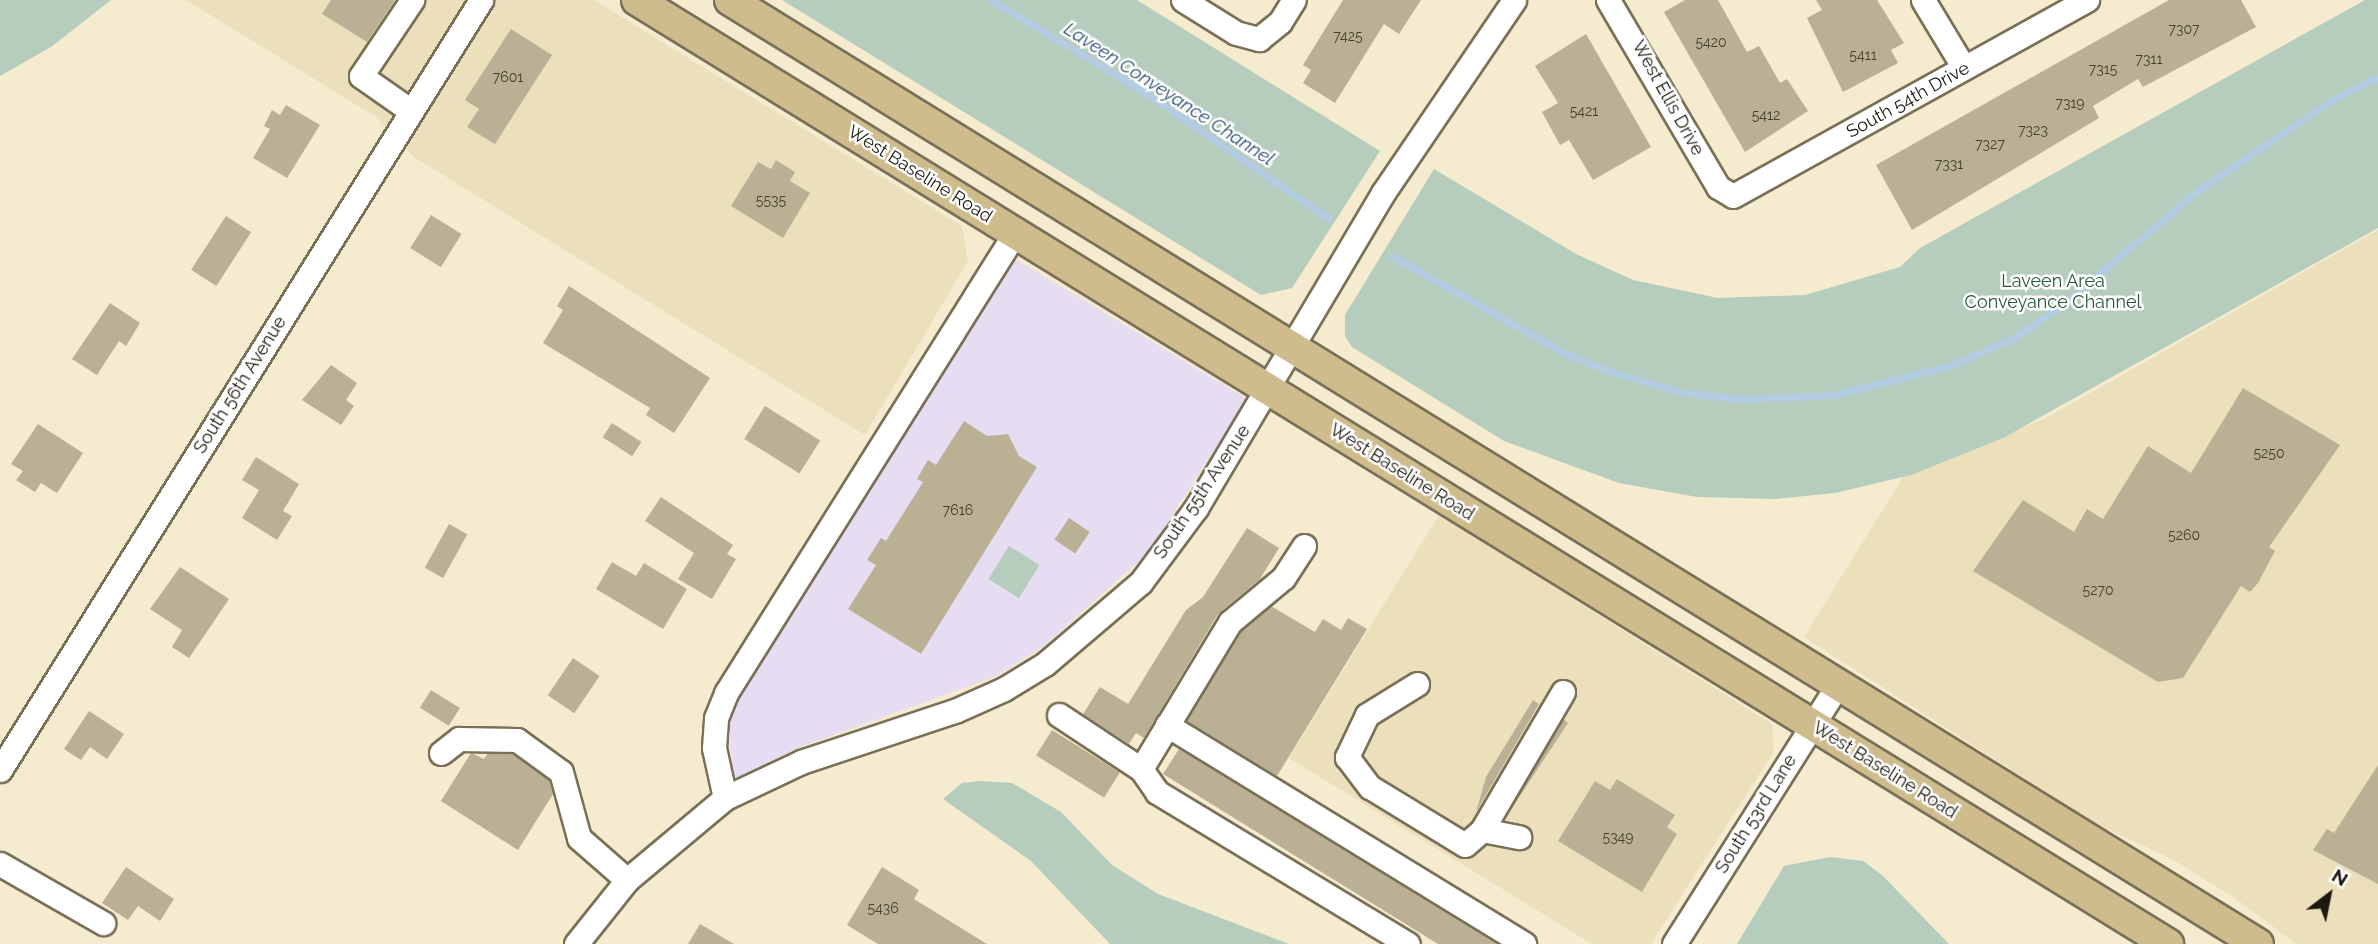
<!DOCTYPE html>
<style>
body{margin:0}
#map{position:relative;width:2378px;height:944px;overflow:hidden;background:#f5ebcf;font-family:Raleway,sans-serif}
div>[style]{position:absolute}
.built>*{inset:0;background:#ecdfbc}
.education>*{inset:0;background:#e6ddf3}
.green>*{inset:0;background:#b6ccbd;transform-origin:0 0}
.stream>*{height:7px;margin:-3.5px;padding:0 3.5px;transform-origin:3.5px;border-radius:3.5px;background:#b4cce2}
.building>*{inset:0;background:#bab195;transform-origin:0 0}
.roads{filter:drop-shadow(2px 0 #797057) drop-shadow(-2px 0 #797057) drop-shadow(0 2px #797057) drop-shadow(0 -2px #797057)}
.minor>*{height:23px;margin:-11.5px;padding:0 11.5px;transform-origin:11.5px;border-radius:11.5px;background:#fff}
.major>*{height:30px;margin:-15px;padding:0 15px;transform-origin:15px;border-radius:15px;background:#cebc8d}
span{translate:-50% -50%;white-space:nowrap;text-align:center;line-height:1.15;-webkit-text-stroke:5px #fff;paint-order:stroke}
.number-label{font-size:14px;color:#443f30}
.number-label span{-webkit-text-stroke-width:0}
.street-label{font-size:18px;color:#1d190f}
.park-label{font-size:18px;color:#28583c}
.water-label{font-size:19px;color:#2c5274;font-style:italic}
.north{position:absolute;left:2294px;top:860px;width:70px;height:70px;-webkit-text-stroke:5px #fff;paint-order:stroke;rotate:32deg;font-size:19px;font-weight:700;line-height:28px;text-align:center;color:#1d190f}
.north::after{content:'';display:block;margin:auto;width:24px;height:32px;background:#1d190f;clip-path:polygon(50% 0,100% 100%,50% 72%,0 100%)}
</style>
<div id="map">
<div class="built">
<div style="clip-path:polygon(186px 0,594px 0,962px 226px,968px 261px,865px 435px,414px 157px,376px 117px)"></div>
<div style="clip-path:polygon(2378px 230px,2378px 944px,2296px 944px,2235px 898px,2170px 858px,2096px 824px,1804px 637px,1905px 474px,2046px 418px)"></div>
<div style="clip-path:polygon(1439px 515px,1772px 724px,1774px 751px,1651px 944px,1592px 944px,1289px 758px)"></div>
</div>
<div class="education">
<div style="clip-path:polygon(1014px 258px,1247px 399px,1148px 553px,1044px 646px,997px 676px,800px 747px,734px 780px,727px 715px,735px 696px)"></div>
</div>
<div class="green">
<div style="clip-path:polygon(0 0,111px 0,51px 47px,0 76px)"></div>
<div style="clip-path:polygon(782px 0,1137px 0,1380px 151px,1292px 288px,1261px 295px)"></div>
<div style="clip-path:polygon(2365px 0,2378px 0,2378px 228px,2003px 438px,1911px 475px,1835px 493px,1776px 499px,1697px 497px,1619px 483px,1504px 441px,1352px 347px,1345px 336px,1345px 315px,1434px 169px,1576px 254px,1633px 280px,1718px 298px,1805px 295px,1900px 267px,1920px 248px)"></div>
<div style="left:1009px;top:546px;width:36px;height:39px;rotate:32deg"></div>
<div style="clip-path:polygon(980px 781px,1012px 783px,1061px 812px,1112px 865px,1158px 894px,1289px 944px,1110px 944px,1031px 861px,943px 799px,962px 783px)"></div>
<div style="clip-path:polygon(1830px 857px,1863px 861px,1882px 875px,1949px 944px,1737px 944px,1784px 866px)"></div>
</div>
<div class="stream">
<div style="left:991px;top:0;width:181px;rotate:31deg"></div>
<div style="left:1146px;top:93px;width:221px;rotate:34.5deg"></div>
<div style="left:1392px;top:256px;width:202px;rotate:29.4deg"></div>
<div style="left:1568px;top:355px;width:41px;rotate:21.5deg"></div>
<div style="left:1606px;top:370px;width:76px;rotate:16.8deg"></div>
<div style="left:1679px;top:392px;width:63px;rotate:6.3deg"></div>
<div style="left:1742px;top:399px;width:93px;rotate:-2.5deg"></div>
<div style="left:1835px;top:395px;width:118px;rotate:-14.3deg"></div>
<div style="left:1949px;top:366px;width:71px;rotate:-23.3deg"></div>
<div style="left:2014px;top:338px;width:57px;rotate:-34.2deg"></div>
<div style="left:2061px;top:306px;width:173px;rotate:-40.3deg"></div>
<div style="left:2193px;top:194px;width:168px;rotate:-34.1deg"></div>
<div style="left:2332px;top:100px;width:51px;rotate:-26.6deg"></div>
</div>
<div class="building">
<div style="clip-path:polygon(331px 0,395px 0,367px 42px,322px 14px)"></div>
<div style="clip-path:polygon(1343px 0,1421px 0,1399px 34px,1384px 24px,1335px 103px,1303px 83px,1311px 70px,1303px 65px)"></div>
<div style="clip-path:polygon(1685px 0,1718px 0,1747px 52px,1759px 46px,1780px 83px,1787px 79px,1808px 111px,1745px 152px,1664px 12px)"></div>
<div style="clip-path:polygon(1816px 0,1877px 0,1904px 43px,1891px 50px,1898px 63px,1843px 92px,1807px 18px,1822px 10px)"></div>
<div style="clip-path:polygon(2169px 0,2241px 0,2256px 27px,2143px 87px,2138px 79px,2093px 106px,2099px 118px,1912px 230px,1876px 165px)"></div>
<div style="clip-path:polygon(511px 29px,552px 55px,495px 144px,467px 127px,479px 109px,465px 100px)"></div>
<div style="clip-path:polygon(1586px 34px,1651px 147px,1593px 180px,1569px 140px,1560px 145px,1542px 112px,1558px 103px,1535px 66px)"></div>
<div style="clip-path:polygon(286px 105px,320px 125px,287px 178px,253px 158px,270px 129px,264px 126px,272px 110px,280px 115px)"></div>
<div style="clip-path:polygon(776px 160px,795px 172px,790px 181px,810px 193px,783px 238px,731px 206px,758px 162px,771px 169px)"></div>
<div style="left:431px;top:215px;width:36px;height:39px;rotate:32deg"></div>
<div style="left:226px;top:216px;width:30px;height:64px;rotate:33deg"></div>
<div style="clip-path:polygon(569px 286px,710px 378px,674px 433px,646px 415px,650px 408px,543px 343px,563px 310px,557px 306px)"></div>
<div style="clip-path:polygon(110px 303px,140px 323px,126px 346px,119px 341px,97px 375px,72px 359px)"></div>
<div style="clip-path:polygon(331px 365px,357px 383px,346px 400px,354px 406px,341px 425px,302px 400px)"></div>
<div style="clip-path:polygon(2243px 388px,2340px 445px,2269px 547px,2275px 551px,2258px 583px,2250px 592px,2241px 586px,2183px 678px,2158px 682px,1973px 571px,2023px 500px,2074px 532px,2087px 509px,2103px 519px,2148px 446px,2191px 473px)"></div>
<div style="left:765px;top:406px;width:65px;height:39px;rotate:32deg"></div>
<div style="clip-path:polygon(964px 421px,987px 436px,1008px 434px,1019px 456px,1037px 467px,921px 654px,848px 609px,876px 565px,867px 560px,881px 538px,886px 541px,923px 482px,917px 479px,928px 460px,936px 465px)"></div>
<div style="left:612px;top:423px;width:35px;height:17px;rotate:33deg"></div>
<div style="clip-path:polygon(38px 424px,83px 453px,57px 493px,41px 483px,35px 492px,16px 480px,23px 471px,11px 464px)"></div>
<div style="clip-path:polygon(256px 457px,299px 484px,283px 511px,292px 516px,277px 540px,242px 518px,259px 490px,242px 480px)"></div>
<div style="clip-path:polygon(661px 497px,733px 545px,727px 554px,736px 559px,712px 599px,678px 579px,694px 553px,645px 521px)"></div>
<div style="left:1069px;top:518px;width:25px;height:26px;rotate:34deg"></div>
<div style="left:449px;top:524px;width:21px;height:50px;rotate:29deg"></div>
<div style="clip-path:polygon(1247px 528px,1279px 548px,1260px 579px,1218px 614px,1144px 738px,1136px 733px,1129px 744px,1083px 714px,1100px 687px,1128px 704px,1186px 610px,1203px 597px)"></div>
<div style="clip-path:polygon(612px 562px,636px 576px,644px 563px,687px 589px,663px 629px,596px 589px)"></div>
<div style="clip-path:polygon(180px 567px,229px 599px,189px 658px,172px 647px,182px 630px,150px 609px)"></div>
<div style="clip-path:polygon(1271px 606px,1315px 632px,1323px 619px,1341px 630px,1348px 618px,1367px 629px,1277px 776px,1187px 721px,1241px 631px)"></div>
<div style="left:573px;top:658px;width:32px;height:45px;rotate:34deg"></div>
<div style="left:431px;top:690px;width:34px;height:21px;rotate:32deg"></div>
<div style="clip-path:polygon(1533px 700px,1539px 704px,1476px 812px,1486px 777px)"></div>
<div style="clip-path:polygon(89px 711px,124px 734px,107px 759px,90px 747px,81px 760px,64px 749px)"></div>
<div style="clip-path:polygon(1563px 719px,1568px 723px,1504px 820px)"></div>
<div style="left:1052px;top:730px;width:80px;height:30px;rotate:32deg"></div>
<div style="clip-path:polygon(1179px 749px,1497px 944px,1438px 944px,1163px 774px)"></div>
<div style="clip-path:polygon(471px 753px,484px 759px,488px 753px,512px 754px,549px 780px,553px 794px,518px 850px,441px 801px)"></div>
<div style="clip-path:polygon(2378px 765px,2378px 884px,2313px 850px,2327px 829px,2334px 833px)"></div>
<div style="clip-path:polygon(1617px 779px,1675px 815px,1667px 827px,1677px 834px,1642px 892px,1558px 841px,1595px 781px,1610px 790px)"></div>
<div style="clip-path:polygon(126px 867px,174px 899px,160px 921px,138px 906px,128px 920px,102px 903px)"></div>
<div style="clip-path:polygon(882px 867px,919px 890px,914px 899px,987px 944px,878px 944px,847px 925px)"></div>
<div style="clip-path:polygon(700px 924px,734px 944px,688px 944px)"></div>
</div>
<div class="roads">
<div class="minor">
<div style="left:1183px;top:0;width:62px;rotate:31.9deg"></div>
<div style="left:1236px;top:33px;width:24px;rotate:15deg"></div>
<div style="left:1259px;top:39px;width:27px;rotate:-39deg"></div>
<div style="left:1280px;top:22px;width:26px;rotate:-58deg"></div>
<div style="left:1608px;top:0;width:217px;rotate:59.5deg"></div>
<div style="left:1718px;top:187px;width:17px;rotate:31deg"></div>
<div style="left:1733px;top:196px;width:405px;rotate:-29deg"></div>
<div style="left:1923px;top:0;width:79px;rotate:58.9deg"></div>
<div style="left:411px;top:111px;width:61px;rotate:-145deg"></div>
<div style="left:361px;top:76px;width:92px;rotate:-56.1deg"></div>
<div style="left:1304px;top:546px;width:38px;rotate:123deg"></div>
<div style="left:1283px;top:578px;width:69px;rotate:140.3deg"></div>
<div style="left:1230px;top:622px;width:172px;rotate:121.2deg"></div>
<div style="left:1141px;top:769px;width:28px;rotate:55deg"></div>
<div style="left:1157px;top:792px;width:293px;rotate:31.2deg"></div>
<div style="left:1417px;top:684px;width:59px;rotate:148.2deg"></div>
<div style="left:1367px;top:715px;width:47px;rotate:115.5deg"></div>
<div style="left:1347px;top:757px;width:38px;rotate:53deg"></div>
<div style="left:1370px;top:787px;width:111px;rotate:31.4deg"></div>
<div style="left:1465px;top:845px;width:23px;rotate:-41deg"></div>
<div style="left:1482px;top:830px;width:160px;rotate:-59.6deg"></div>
<div style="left:1059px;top:715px;width:98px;rotate:33.4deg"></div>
<div style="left:1167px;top:725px;width:419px;rotate:31.5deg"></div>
<div style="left:441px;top:753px;width:23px;rotate:-38deg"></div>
<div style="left:459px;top:739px;width:58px;rotate:1deg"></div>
<div style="left:517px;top:740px;width:54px;rotate:36deg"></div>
<div style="left:561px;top:772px;width:68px;rotate:74.7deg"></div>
<div style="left:579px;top:838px;width:64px;rotate:41.2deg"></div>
<div style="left:0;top:770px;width:908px;rotate:-58.01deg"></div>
<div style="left:725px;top:798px;width:51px;rotate:-102.4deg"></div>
<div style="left:714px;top:748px;width:30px;rotate:-86deg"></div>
<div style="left:716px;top:718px;width:27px;rotate:-68deg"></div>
<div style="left:726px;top:693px;width:543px;rotate:-57.86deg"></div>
<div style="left:1482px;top:830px;width:38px;rotate:11deg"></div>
<div style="left:0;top:864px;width:119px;rotate:29.8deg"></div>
<div style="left:576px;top:944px;width:82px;rotate:-51.4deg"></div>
<div style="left:627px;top:880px;width:128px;rotate:-39.9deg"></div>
<div style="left:725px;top:798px;width:84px;rotate:-25.3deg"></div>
<div style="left:801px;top:762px;width:164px;rotate:-18.4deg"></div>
<div style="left:957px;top:710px;width:51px;rotate:-24.1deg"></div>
<div style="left:1004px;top:689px;width:48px;rotate:-31.4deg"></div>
<div style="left:1045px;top:664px;width:126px;rotate:-40.5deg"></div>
<div style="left:1141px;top:582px;width:92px;rotate:-53.4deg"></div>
<div style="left:1196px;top:508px;width:366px;rotate:-59.3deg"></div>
<div style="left:1383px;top:193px;width:233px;rotate:-55.8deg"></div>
<div style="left:1674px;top:944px;width:307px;rotate:-57.7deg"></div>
</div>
<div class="major">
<div style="left:637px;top:0;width:1799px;rotate:31.66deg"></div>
<div style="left:730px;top:0;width:1796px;rotate:31.71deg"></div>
</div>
</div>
<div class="number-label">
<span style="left:2184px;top:29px">7307</span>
<span style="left:1348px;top:36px">7425</span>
<span style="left:1711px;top:42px">5420</span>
<span style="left:1863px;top:55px">5411</span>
<span style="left:2149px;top:59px">7311</span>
<span style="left:2103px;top:69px">7315</span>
<span style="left:508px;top:77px">7601</span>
<span style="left:2070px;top:103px">7319</span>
<span style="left:1584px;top:111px">5421</span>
<span style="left:1766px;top:115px">5412</span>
<span style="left:2033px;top:130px">7323</span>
<span style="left:1990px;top:144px">7327</span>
<span style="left:1949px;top:164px">7331</span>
<span style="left:771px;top:200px">5535</span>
<span style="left:2269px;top:453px">5250</span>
<span style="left:958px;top:510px">7616</span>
<span style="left:2184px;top:535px">5260</span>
<span style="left:2098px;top:590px">5270</span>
<span style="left:1618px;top:837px">5349</span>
<span style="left:883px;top:908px">5436</span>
</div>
<div class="street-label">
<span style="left:1668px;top:98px;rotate:61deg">West Ellis Drive</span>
<span style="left:1908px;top:100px;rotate:-29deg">South 54th Drive</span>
<span style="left:920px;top:174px;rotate:32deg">West Baseline Road</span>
<span style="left:240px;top:385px;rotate:-58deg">South 56th Avenue</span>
<span style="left:1402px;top:472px;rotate:32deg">West Baseline Road</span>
<span style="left:1202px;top:492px;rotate:-56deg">South 55th Avenue</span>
<span style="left:1885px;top:770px;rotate:32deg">West Baseline Road</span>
<span style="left:1756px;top:814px;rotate:-58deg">South 53rd Lane</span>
</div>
<div class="park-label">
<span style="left:2053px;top:292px">Laveen Area<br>Conveyance Channel</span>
</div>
<div class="water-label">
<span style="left:1169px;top:94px;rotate:33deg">Laveen Conveyance Channel</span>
</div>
<div class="north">N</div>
</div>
